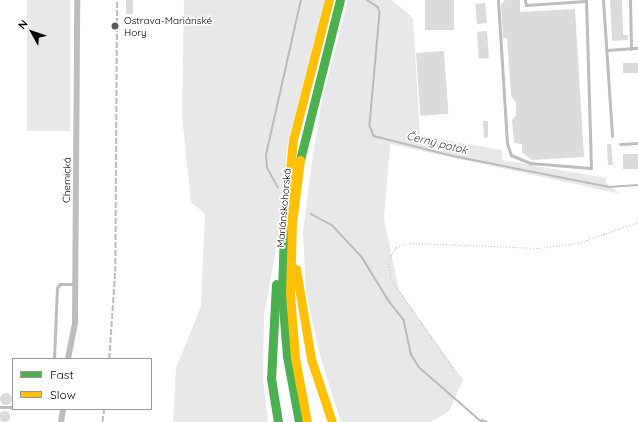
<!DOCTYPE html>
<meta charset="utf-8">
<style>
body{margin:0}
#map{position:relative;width:638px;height:422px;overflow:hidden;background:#fff;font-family:Quicksand,sans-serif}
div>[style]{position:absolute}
.green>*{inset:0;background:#e8e8e8;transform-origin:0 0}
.stream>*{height:1.5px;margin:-0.75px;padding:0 0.75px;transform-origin:0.75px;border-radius:0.75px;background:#bababa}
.building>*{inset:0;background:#dbdbdb;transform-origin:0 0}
.round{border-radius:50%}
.path>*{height:1px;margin-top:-0.5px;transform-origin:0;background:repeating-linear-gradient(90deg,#c2c2c2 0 1px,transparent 0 3px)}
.lane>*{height:3px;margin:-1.5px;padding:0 1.5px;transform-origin:1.5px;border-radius:1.5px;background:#bdbdbd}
.street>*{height:6px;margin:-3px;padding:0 3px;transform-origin:3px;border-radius:3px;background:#bdbdbd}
.fast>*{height:9px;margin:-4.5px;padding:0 4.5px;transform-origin:4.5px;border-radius:4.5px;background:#4caf50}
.slow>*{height:9px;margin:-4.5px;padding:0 4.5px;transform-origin:4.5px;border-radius:4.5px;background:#ffc107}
.rail>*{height:1.5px;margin-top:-0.75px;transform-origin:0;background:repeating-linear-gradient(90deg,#bdbdbd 0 6px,transparent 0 8px)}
.dots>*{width:11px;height:11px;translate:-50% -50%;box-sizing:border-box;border:2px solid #fff;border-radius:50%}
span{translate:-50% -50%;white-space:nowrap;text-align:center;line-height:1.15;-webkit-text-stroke:3.5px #fff;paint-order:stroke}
.poi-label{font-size:10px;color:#000}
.left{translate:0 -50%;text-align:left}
.street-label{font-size:10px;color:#000}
.water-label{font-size:11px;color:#3d3d3d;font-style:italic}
.legend{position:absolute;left:12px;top:358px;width:140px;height:52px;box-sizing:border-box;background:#fff;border:1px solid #999;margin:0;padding:5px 7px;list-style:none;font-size:12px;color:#000}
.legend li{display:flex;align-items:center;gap:8px;height:20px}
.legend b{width:20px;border:1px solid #999}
.north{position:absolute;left:12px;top:12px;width:40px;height:40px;-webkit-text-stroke:3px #fff;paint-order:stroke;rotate:310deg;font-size:11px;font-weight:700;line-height:16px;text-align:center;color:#000}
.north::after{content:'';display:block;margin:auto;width:14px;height:18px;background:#000;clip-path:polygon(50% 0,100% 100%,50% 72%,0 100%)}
</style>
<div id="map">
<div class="green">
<div style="left:27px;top:0;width:43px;height:131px"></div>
<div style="clip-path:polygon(184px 0,325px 0,288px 142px,277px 244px,264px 316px,263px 380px,268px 422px,173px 422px,176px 368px,201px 306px,205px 214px,191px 202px,182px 116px)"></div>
<div style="clip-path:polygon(348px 0,392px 0,413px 18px,420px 136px,502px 150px,502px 160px,606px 178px,606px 183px,621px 194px,390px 144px,384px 219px,399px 290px,463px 380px,449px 411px,431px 422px,341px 422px,320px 356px,306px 292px,303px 233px,309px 183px,321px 104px)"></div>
</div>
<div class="stream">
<div style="left:367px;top:0;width:13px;rotate:32deg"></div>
<div style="left:378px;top:7px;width:6px;rotate:72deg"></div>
<div style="left:380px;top:13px;width:113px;rotate:95.1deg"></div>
<div style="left:370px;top:126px;width:11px;rotate:68deg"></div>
<div style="left:374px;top:136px;width:81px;rotate:14.2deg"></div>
<div style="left:453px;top:156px;width:159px;rotate:11.2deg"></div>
<div style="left:609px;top:187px;width:29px;rotate:-4deg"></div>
<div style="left:278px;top:188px;width:23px;rotate:-119deg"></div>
<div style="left:267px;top:168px;width:13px;rotate:-94deg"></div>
<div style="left:266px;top:155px;width:159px;rotate:-77.3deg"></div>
<div style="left:311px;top:214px;width:24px;rotate:28deg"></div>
<div style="left:332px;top:225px;width:44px;rotate:46.8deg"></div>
<div style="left:362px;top:257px;width:52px;rotate:58.5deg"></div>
<div style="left:389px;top:301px;width:24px;rotate:52deg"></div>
<div style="left:404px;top:320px;width:35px;rotate:78deg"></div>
<div style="left:411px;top:354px;width:15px;rotate:58deg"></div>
<div style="left:419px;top:367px;width:84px;rotate:41.1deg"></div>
<div style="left:482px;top:420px;width:5px;rotate:22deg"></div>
</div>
<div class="building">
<div style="left:126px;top:0;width:7px;height:14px"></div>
<div style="left:425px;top:0;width:29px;height:30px"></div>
<div style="clip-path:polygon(505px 0,520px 0,520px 12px,575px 9px,584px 157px,532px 160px,522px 152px,522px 144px,514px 143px,512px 120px,516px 115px,516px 103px,511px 96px,507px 38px,503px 38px,501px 5px)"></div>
<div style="clip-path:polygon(610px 0,622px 0,623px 35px,628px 35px,628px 40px,612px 41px)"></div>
<div style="left:485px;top:3px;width:20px;height:10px;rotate:84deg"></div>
<div style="left:487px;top:31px;width:27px;height:10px;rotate:86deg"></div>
<div style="left:444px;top:51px;width:63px;height:28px;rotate:86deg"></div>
<div style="left:638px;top:63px;width:10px;height:15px;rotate:90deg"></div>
<div style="clip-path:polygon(483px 121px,488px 121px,488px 137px,484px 138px)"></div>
<div style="clip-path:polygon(607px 144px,611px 144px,613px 165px,608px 165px)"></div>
<div style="left:638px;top:154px;width:15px;height:15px;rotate:90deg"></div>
<div class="round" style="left:0;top:393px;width:12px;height:12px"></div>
<div class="round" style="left:-1.5px;top:410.5px;width:11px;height:11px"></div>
</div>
<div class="path">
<div style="left:454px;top:370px;width:111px;rotate:-124.7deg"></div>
<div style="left:391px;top:279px;width:18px;rotate:-99deg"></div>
<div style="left:388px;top:261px;width:16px;rotate:-60deg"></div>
<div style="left:396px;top:247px;width:15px;rotate:-16deg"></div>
<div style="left:410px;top:243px;width:128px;rotate:2.2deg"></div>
<div style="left:538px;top:248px;width:40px;rotate:-7.1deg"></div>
<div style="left:578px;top:243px;width:64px;rotate:-19.3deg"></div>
</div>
<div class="lane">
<div style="left:498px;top:0;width:143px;rotate:86.4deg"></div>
<div style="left:507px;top:143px;width:13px;rotate:72deg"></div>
<div style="left:511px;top:155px;width:21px;rotate:23deg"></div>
<div style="left:530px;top:163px;width:61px;rotate:4.7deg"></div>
<div style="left:591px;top:168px;width:168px;rotate:-91.7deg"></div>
<div style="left:525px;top:0;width:5px;rotate:79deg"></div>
<div style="left:526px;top:5px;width:60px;rotate:-3.8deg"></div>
<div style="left:603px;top:0;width:136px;rotate:86.2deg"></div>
<div style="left:630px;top:0;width:49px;rotate:88.8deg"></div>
<div style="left:607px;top:50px;width:31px;rotate:-4deg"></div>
<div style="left:620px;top:144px;width:18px;rotate:-3deg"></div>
<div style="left:54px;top:359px;width:71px;rotate:-87.6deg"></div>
<div style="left:57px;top:288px;width:5px;rotate:-53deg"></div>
<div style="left:60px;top:284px;width:15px"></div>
<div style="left:0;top:407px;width:13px"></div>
</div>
<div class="street">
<div style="left:68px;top:359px;width:38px;rotate:-79deg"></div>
<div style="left:75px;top:322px;width:322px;rotate:-89.6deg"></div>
<div style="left:61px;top:422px;width:13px;rotate:-81deg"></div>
</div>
<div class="fast">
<div style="left:300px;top:160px;width:165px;rotate:-76deg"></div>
<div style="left:284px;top:227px;width:67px;rotate:91.7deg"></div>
<div style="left:282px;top:294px;width:62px;rotate:85.4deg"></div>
<div style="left:287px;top:356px;width:67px;rotate:79.7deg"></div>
<div style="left:276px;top:284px;width:94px;rotate:93deg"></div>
<div style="left:271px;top:378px;width:45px;rotate:81deg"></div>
</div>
<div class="slow">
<div style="left:300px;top:160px;width:64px;rotate:97.2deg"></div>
<div style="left:292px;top:223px;width:71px;rotate:91.6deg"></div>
<div style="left:290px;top:294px;width:64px;rotate:85.5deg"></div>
<div style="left:295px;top:358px;width:65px;rotate:79.4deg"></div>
<div style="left:284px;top:227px;width:87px;rotate:-84.1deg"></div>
<div style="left:293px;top:140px;width:145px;rotate:-75.6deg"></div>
<div style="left:296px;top:269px;width:91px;rotate:80.5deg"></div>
<div style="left:311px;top:359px;width:66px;rotate:71.6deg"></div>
</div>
<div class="rail">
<div style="left:109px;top:359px;width:87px;rotate:-86.1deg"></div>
<div style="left:115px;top:272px;width:272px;rotate:-89.6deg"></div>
<div style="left:102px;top:422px;width:13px;rotate:-81deg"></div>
</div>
<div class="dots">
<div style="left:115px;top:26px;background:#595959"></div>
</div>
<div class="poi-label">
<span class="left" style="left:124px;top:26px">Ostrava-Mariánské<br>Hory</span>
</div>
<div class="street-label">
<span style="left:67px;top:180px;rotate:-89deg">Chemická</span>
<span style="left:284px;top:208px;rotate:-85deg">Mariánskohorská</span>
</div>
<div class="water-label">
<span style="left:437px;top:143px;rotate:14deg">Černý potok</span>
</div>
<ul class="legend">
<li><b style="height:5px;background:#4caf50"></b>Fast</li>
<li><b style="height:5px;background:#ffc107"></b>Slow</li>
</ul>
<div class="north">N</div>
</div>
